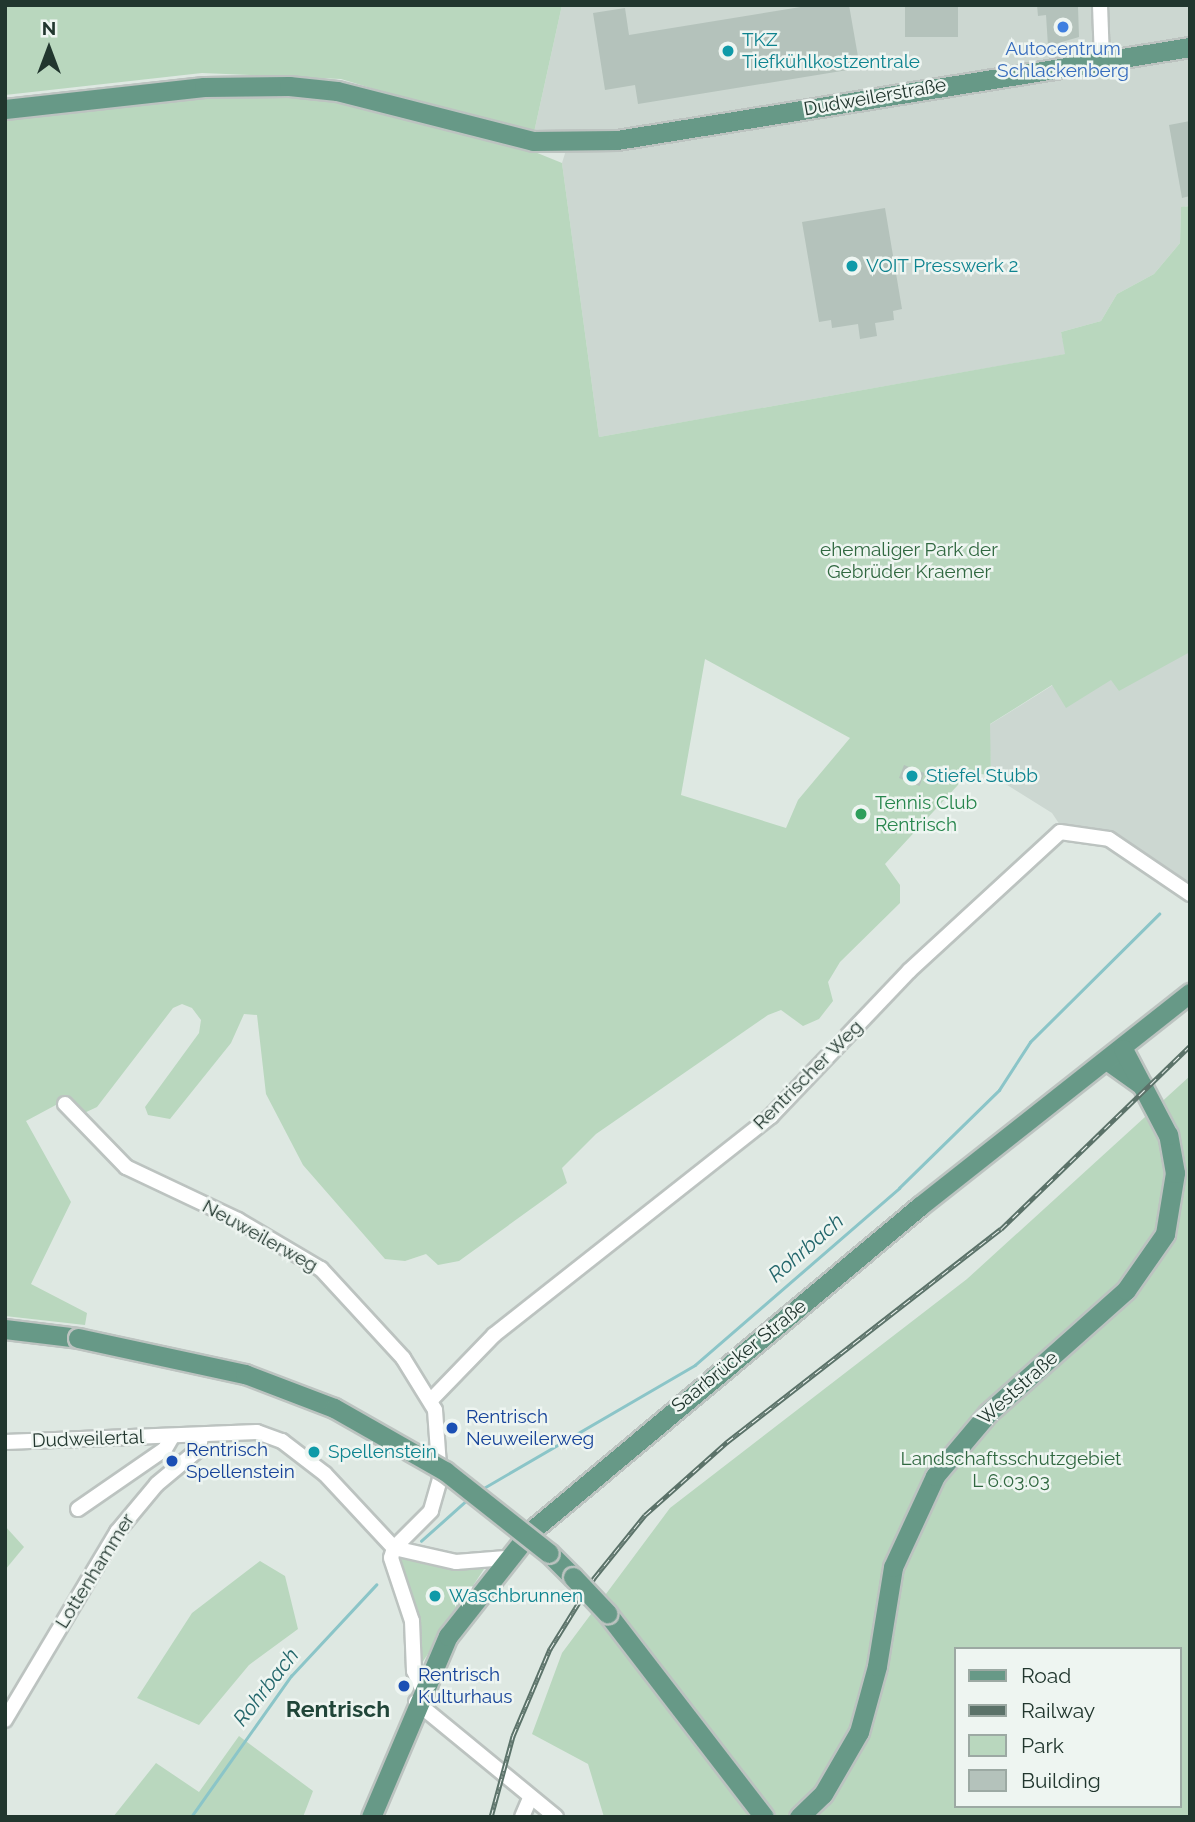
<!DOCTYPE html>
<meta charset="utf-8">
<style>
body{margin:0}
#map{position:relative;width:1195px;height:1822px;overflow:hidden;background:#dee8e2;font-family:Raleway,sans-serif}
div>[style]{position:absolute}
.built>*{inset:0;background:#ccd7d1}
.green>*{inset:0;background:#b9d7be}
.stream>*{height:2.5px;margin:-1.25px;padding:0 1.25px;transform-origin:1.25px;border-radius:1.25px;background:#8bc5c8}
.building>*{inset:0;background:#b4c2bb;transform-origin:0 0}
.roads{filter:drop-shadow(2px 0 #bcc3c0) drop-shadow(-2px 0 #bcc3c0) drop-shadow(0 2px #bcc3c0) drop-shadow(0 -2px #bcc3c0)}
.minor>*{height:14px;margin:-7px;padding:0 7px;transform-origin:7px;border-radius:7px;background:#fff}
.major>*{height:19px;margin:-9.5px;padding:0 9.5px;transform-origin:9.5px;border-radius:9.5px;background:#679987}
.rail>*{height:5px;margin-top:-2.5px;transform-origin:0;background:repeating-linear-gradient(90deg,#eef5f1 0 8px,#5b7269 0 16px);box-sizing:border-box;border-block:2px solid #5b7269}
.bridges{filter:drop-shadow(2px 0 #bcc3c0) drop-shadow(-2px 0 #bcc3c0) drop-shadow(0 2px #bcc3c0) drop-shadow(0 -2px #bcc3c0)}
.major-bridge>*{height:19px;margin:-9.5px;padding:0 9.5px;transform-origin:9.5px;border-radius:9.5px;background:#679987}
.dots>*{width:19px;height:19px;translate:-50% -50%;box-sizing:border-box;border:4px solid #eef5f1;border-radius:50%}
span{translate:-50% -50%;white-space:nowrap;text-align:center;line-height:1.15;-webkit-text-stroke:5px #eef5f1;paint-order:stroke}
.culture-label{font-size:19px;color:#0d838f}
.left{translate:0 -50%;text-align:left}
.shop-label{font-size:19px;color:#366cbe}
.street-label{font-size:19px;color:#21362e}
.park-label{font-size:19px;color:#306840}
.leisure-label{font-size:19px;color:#27864d}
.transit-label{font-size:19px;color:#164399}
.water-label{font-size:21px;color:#22666b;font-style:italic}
.quarter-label{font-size:23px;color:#204538;font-weight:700}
.frame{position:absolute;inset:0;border:7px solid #21362e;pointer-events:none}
.legend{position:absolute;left:954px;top:1647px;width:228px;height:161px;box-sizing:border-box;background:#eef5f1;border:2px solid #9ca9a3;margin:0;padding:9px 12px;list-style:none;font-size:21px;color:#21362e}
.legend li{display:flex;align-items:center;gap:14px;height:35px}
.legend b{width:35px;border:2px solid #9ca9a3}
.north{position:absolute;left:14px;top:14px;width:70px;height:70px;-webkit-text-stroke:5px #eef5f1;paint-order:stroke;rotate:0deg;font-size:19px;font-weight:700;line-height:28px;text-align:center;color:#21362e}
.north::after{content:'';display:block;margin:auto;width:24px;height:32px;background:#21362e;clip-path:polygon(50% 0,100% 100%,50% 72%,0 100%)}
</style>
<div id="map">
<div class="built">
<div style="clip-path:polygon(562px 5px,1190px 5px,1190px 205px,1181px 208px,1180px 243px,1154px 274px,1117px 294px,1101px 321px,1061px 332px,1066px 354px,599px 437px,562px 163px,571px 134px,533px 137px)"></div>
<div style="clip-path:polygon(1190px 623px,1190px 885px,1119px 836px,1062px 828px,1052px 813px,991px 775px,989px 725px,1053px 685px)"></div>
</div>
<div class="green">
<div style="clip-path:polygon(5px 5px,562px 5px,533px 137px,341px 79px,202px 73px,5px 95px)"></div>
<div style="clip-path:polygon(evenodd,223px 92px,317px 94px,520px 146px,562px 163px,599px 437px,1065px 354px,1061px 332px,1101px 321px,1117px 294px,1154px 274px,1180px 243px,1181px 207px,1190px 206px,1190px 652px,1119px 691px,1111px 680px,1066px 708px,1052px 685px,990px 724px,991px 775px,969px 773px,885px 864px,900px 885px,900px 903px,840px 962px,828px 982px,833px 1001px,819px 1019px,803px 1026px,781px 1010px,768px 1015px,596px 1134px,562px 1168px,567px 1183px,459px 1261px,438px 1265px,426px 1254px,405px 1261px,385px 1259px,303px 1165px,266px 1094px,257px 1015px,244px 1014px,231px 1043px,170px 1119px,148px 1115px,145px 1107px,199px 1033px,201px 1020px,192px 1008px,182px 1004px,173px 1008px,97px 1107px,82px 1114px,67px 1099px,26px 1121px,71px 1202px,31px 1284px,87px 1313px,85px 1325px,5px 1316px,5px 114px,223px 92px,705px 659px,850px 738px,798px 800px,786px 828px,681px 795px,705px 659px)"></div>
<div style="clip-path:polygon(evenodd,1190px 1076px,1190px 1817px,604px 1817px,588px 1764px,532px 1734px,562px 1653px,670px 1508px,967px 1279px,1190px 1076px,955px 1649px,1179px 1649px,1179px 1806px,955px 1806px,955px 1649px)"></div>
<div style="clip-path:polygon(5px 1526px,24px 1547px,5px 1570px)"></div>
<div style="clip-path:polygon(398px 1558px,484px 1569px,420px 1666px,417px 1614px)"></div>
<div style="clip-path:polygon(260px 1561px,285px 1576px,298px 1629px,249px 1665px,199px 1725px,137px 1698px,192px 1613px)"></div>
<div style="clip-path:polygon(239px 1736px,313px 1791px,303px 1817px,113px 1817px,156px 1763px,199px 1792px)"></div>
</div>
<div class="stream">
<div style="left:482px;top:1489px;width:246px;rotate:-30.2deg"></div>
<div style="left:695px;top:1365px;width:270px;rotate:-40.9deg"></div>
<div style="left:899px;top:1188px;width:140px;rotate:-44.4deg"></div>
<div style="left:999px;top:1090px;width:57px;rotate:-57.1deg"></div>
<div style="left:1030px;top:1042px;width:182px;rotate:-44.8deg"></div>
<div style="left:421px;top:1541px;width:63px;rotate:-41.8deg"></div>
<div style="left:191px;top:1817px;width:173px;rotate:-54.7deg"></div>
<div style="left:291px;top:1676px;width:125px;rotate:-47deg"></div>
</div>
<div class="building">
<div style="clip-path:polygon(813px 5px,849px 5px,860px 68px,638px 104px,635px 85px,605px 90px,593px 13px,625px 8px,629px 35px)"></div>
<div style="left:905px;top:5px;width:53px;height:32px"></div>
<div style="clip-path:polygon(1037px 5px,1078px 6px,1079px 37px,1048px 46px,1046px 15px,1038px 16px)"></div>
<div style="clip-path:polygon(1190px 121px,1190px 196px,1182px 198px,1169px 125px)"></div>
<div style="clip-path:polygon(885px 208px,902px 309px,893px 311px,894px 320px,875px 323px,877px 336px,860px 339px,858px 324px,832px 328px,831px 320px,819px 322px,802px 222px)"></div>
<div style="left:904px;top:765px;width:22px;height:14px;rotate:21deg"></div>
</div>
<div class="roads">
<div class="minor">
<div style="left:1100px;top:5px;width:54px;rotate:87.9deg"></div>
<div style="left:65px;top:1104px;width:88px;rotate:45.9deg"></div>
<div style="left:126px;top:1167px;width:124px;rotate:25.3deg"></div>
<div style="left:238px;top:1220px;width:96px;rotate:30.6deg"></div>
<div style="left:321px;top:1269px;width:121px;rotate:47.3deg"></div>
<div style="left:403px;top:1358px;width:61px;rotate:58.4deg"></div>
<div style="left:435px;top:1410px;width:69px;rotate:85.9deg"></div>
<div style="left:440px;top:1479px;width:33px;rotate:106deg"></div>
<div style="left:431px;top:1511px;width:52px;rotate:135deg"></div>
<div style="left:431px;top:1400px;width:91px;rotate:-45.9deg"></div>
<div style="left:494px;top:1335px;width:353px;rotate:-38.3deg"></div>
<div style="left:771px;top:1116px;width:200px;rotate:-46.4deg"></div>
<div style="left:909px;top:971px;width:205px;rotate:-42.6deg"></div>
<div style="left:1060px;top:832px;width:49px;rotate:8.1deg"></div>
<div style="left:1109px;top:839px;width:98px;rotate:34.2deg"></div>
<div style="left:5px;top:1442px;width:252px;rotate:-2.3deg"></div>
<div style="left:257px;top:1432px;width:27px;rotate:20deg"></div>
<div style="left:282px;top:1441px;width:54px;rotate:37.5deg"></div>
<div style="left:325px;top:1474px;width:101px;rotate:47deg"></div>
<div style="left:394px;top:1548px;width:64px;rotate:12.7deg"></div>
<div style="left:456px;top:1562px;width:50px;rotate:-4.6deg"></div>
<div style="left:78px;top:1509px;width:106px;rotate:-34.6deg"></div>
<div style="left:165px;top:1449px;width:14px;rotate:-60deg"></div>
<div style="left:394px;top:1548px;width:10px;rotate:107deg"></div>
<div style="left:391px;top:1558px;width:66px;rotate:71.6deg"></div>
<div style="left:412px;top:1621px;width:50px;rotate:87.7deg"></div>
<div style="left:414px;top:1671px;width:20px;rotate:66deg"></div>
<div style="left:416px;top:1702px;width:181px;rotate:39.4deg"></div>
<div style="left:5px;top:1720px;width:219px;rotate:-59.2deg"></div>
<div style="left:117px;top:1532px;width:62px;rotate:-50.2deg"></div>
<div style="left:157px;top:1484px;width:55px;rotate:-39.8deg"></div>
<div style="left:199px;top:1449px;width:13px;rotate:-81deg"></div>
<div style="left:522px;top:1817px;width:21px;rotate:-67deg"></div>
</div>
<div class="major">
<div style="left:5px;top:109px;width:200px;rotate:-6.3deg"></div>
<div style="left:204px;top:87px;width:85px;rotate:-0.7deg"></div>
<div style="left:289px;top:86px;width:48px;rotate:5.9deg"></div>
<div style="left:337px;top:91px;width:202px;rotate:14.3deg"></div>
<div style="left:533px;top:141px;width:84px;rotate:-0.7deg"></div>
<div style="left:617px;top:140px;width:580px;rotate:-9.22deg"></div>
<div style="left:1108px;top:1061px;width:43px;rotate:35.5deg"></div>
<div style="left:5px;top:1329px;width:74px;rotate:7deg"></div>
<div style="left:549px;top:1553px;width:34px;rotate:45deg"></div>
<div style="left:607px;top:1613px;width:257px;rotate:52.4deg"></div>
<div style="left:371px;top:1817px;width:197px;rotate:-67deg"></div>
<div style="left:448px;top:1636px;width:132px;rotate:-51.7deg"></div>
<div style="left:530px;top:1532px;width:508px;rotate:-39.89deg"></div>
<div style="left:920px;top:1206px;width:344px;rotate:-38.3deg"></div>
<div style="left:799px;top:1817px;width:33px;rotate:-44deg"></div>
<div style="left:823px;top:1794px;width:72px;rotate:-59.9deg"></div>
<div style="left:859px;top:1732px;width:68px;rotate:-74.7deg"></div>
<div style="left:877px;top:1666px;width:100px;rotate:-80.8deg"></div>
<div style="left:893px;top:1567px;width:100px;rotate:-65.2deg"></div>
<div style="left:935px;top:1476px;width:82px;rotate:-49.9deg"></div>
<div style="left:988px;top:1413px;width:185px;rotate:-41.7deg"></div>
<div style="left:1126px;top:1290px;width:68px;rotate:-55.1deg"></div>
<div style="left:1165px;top:1234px;width:62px;rotate:-80.7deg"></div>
<div style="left:1175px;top:1173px;width:39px;rotate:-100deg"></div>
<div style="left:1168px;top:1135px;width:97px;rotate:-117.6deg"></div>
</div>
</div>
<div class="rail">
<div style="left:491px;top:1817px;width:84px;rotate:-74.8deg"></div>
<div style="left:513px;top:1736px;width:95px;rotate:-67deg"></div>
<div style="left:550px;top:1649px;width:84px;rotate:-58.2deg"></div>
<div style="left:594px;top:1578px;width:81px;rotate:-51deg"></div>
<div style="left:645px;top:1515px;width:110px;rotate:-41.7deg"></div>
<div style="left:727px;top:1442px;width:347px;rotate:-37.9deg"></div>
<div style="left:1001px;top:1229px;width:263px;rotate:-44.1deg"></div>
</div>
<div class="bridges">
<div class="major-bridge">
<div style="left:78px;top:1338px;width:171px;rotate:12.2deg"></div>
<div style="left:245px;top:1374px;width:95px;rotate:20.9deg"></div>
<div style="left:334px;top:1408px;width:128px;rotate:29.6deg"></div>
<div style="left:445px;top:1471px;width:132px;rotate:38.3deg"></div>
<div style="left:573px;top:1577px;width:50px;rotate:46.6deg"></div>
</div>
</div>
<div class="dots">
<div style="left:1063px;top:27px;background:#3f7fe0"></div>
<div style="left:728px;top:51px;background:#0f9aa8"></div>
<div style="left:852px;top:266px;background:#0f9aa8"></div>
<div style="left:912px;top:776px;background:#0f9aa8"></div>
<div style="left:861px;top:814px;background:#2e9e5b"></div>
<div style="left:452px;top:1428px;background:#1a4fb4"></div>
<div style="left:314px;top:1452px;background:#0f9aa8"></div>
<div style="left:172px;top:1461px;background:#1a4fb4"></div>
<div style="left:435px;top:1596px;background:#0f9aa8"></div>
<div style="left:404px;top:1686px;background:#1a4fb4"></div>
</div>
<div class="culture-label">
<span class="left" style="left:742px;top:51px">TKZ<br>Tiefkühlkostzentrale</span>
<span class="left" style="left:866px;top:266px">VOIT Presswerk 2</span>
<span class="left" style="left:926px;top:776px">Stiefel Stubb</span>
<span class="left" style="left:328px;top:1452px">Spellenstein</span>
<span class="left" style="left:449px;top:1596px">Waschbrunnen</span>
</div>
<div class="shop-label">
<span style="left:1063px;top:60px">Autocentrum<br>Schlackenberg</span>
</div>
<div class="street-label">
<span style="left:875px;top:97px;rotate:-10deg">Dudweilerstraße</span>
<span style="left:808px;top:1075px;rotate:-45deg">Rentrischer Weg</span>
<span style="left:260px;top:1236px;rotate:29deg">Neuweilerweg</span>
<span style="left:739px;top:1356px;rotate:-39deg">Saarbrücker Straße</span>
<span style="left:1018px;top:1388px;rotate:-42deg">Weststraße</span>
<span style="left:88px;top:1439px;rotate:-2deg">Dudweilertal</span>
<span style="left:95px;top:1571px;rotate:-58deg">Lottenhammer</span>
</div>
<div class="park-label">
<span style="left:909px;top:561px">ehemaliger Park der<br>Gebrüder Kraemer</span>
<span style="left:1011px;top:1470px">Landschaftsschutzgebiet<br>L 6.03.03</span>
</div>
<div class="leisure-label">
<span class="left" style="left:875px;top:814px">Tennis Club<br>Rentrisch</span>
</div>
<div class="transit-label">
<span class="left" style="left:466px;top:1428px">Rentrisch<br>Neuweilerweg</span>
<span class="left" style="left:186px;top:1461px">Rentrisch<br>Spellenstein</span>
<span class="left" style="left:418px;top:1686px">Rentrisch<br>Kulturhaus</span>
</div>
<div class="water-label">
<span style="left:806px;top:1248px;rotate:-41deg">Rohrbach</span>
<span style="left:266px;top:1687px;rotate:-52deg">Rohrbach</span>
</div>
<div class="quarter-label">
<span style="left:338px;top:1709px">Rentrisch</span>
</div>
<div class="frame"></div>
<ul class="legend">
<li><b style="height:9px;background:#679987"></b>Road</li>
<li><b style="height:9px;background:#5b7269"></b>Railway</li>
<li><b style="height:19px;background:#b9d7be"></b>Park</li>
<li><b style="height:19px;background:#b4c2bb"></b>Building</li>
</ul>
<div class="north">N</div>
</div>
